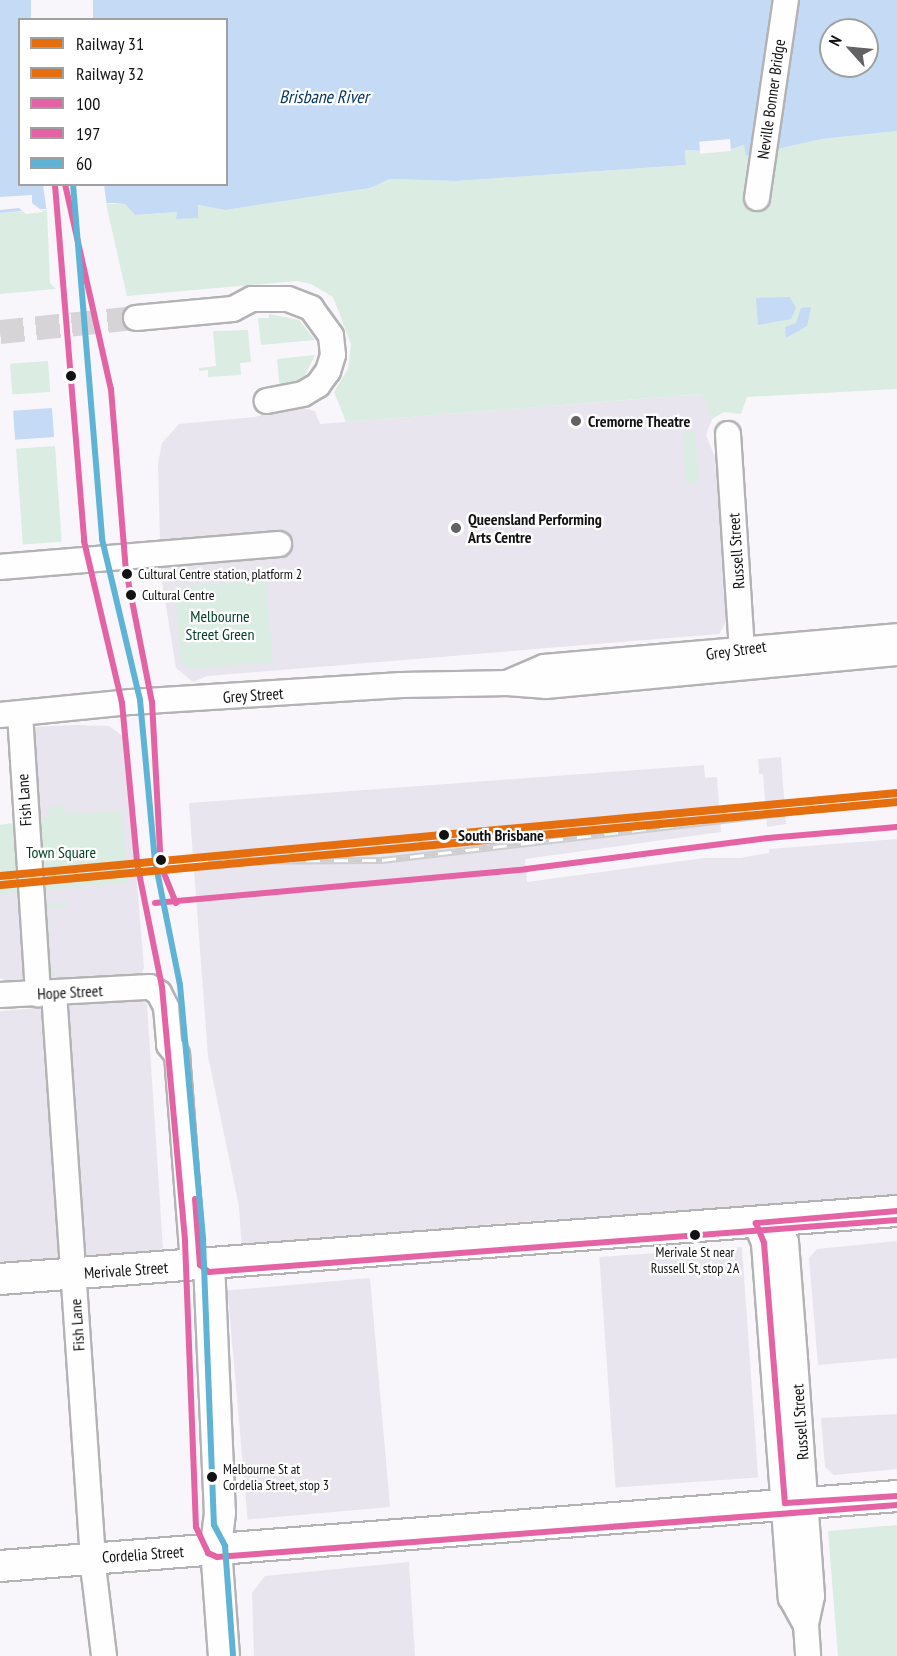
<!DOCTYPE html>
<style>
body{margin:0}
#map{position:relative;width:897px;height:1656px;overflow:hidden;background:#f8f6fa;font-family:"PT Sans Narrow",sans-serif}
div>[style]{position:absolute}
.built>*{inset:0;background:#e8e5ee;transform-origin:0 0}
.green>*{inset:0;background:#dbece3;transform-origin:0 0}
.water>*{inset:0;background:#c5daf4;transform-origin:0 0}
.pier>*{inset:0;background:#f8f6fa;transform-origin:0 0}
.minor-tunnel>*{height:24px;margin-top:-12px;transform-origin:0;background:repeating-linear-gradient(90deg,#d6d4d7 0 24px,transparent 0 36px)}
.roads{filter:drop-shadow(2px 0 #b3b2b4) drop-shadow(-2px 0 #b3b2b4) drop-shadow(0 2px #b3b2b4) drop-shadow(0 -2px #b3b2b4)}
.minor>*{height:24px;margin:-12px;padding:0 12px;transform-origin:12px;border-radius:12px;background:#fefefe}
.major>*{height:30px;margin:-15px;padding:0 15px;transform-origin:15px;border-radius:15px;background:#fefefe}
.rail>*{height:7px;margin-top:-3.5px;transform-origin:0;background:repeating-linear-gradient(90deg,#fff 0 14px,#ceced0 0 28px);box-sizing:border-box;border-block:2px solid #ceced0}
.bus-1>*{height:6px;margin:-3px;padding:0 3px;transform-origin:3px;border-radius:3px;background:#e463a4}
.bus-2>*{height:6px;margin:-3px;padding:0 3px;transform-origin:3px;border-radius:3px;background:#e463a4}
.bus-3>*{height:6px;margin:-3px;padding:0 3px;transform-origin:3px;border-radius:3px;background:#5fb3d4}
.rail-1>*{height:8px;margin:-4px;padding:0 4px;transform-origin:4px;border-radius:4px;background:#e56e0f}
.rail-2>*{height:8px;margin:-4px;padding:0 4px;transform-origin:4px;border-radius:4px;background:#e56e0f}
.dots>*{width:16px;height:16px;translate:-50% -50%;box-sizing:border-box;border:3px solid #fff;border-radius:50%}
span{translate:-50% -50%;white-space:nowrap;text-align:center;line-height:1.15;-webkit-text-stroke:4.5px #fff;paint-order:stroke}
.bus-label{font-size:14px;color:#121113}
.left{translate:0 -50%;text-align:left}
.street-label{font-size:16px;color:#121113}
.poi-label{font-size:16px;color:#121113;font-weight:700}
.park-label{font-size:16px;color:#013e26}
.stop-label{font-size:16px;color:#121113;font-weight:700}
.water-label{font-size:18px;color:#0a3964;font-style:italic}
.legend{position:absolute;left:18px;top:18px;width:210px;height:168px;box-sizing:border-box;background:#fff;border:2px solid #a0a0a1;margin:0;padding:8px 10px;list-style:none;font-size:18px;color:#121113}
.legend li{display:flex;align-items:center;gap:12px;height:30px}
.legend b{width:30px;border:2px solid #a0a0a1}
.north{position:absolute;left:819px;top:18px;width:60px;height:60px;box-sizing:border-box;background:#fff;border:2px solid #a0a0a1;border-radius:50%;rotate:297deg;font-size:16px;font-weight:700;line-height:24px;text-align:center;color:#121113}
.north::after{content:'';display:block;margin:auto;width:21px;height:27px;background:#626164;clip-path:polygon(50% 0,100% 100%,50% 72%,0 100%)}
</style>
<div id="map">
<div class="built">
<div style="clip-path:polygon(703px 394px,712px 419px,706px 435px,715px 457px,727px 620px,719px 634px,207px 676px,193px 682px,176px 668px,161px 575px,158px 464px,162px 443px,179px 424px,255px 417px,275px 410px,303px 408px,315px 411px,320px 424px)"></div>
<div style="clip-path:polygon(74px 725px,109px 726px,125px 738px,144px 968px,141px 975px,19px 985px,0 978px,0 825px,18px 824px,11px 728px)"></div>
<div style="clip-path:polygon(781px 757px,786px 824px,767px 827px,763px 774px,759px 774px,758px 759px)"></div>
<div style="clip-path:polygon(704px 765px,705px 778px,717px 777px,721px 832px,525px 859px,527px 882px,704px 858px,740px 858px,769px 853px,769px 849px,897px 839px,897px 1201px,729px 1213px,718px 1208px,468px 1226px,444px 1233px,242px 1250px,239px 1207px,208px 1056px,189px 803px)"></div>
<div style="clip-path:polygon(139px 1000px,147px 1004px,163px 1248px,157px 1252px,0 1264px,0 1011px)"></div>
<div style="clip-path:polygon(897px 1241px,897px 1358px,818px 1365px,809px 1258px,817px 1249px)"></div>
<div style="left:742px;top:1247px;width:231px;height:143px;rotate:86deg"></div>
<div style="left:370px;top:1278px;width:230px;height:143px;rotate:85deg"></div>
<div style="clip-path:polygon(897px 1414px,897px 1469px,834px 1475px,825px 1467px,821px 1418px)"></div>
<div style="clip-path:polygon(409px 1562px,415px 1656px,254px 1656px,252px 1593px,265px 1576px)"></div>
</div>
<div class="green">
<div style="clip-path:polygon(897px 131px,897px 389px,747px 397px,741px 414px,724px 412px,712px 419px,702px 394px,346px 422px,334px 392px,348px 369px,351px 344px,333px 297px,311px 284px,297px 281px,127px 296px,106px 204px,125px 204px,135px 215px,178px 212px,176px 218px,198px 218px,197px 205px,225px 210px,370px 188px,390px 179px,456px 181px,686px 165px,685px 150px,723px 152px,745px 145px,746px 156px,822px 139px)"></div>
<div style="clip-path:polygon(47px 210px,50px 283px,56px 289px,0 294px,0 213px)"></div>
<div style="clip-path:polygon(269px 314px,299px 320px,315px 340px,261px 345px,258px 318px,269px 318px)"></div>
<div style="clip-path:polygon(248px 330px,251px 362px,240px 363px,241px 375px,208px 377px,208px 370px,199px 371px,199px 368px,216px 366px,213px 331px)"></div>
<div style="clip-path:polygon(315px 355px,304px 378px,280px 391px,277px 359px)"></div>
<div style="left:48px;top:361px;width:31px;height:38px;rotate:86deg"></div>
<div style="left:695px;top:431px;width:52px;height:13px;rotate:86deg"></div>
<div style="left:55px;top:446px;width:96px;height:39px;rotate:86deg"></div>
<div style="clip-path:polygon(266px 580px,273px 662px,189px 669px,181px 661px,175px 587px)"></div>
<div style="clip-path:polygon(64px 806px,65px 815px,75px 810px,75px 814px,122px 811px,128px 883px,42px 890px,43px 905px,68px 903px,68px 907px,47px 909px,50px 936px,44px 937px,46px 960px,53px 966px,54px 984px,23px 986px,21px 911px,18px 911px,16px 893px,0 894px,0 825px,49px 817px,48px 807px)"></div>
<div style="clip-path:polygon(897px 1525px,897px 1656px,838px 1656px,828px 1531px)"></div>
</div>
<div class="water">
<div style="clip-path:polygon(evenodd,0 0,897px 0,897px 131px,822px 139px,746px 156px,744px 145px,723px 152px,685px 150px,686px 165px,456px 181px,390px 179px,370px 188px,225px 210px,198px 205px,198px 218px,176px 219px,177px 212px,135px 215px,125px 204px,112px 203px,0 213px,0 0,20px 20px,226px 20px,226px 184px,20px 184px,20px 20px,0 0,831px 30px,867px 30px,867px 66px,831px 66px,831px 30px)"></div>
<div style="clip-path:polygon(790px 297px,796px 308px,791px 319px,758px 325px,756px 298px)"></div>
<div style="clip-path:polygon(811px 307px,807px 326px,786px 338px,785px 327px,796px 323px,801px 308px)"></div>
<div style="left:52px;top:408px;width:29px;height:39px;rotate:86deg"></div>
</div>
<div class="pier">
<div style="left:31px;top:0;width:62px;height:19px"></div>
<div style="left:730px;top:139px;width:12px;height:31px;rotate:85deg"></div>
<div style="clip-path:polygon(43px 185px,104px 185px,107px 207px,47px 213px)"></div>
<div style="clip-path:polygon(32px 195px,32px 203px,44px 212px,26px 214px,19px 208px,0 210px,0 197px)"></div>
</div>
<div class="minor-tunnel">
<div style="left:0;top:332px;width:137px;rotate:-5.9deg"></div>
</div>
<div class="roads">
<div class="minor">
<div style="left:757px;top:198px;width:200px;rotate:-81.7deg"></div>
<div style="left:136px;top:318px;width:97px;rotate:-5.3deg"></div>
<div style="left:233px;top:309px;width:21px;rotate:-28deg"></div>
<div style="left:252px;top:299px;width:36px"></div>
<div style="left:288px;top:299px;width:25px;rotate:21deg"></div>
<div style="left:311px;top:308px;width:34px;rotate:54deg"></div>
<div style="left:331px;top:336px;width:19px;rotate:84deg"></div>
<div style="left:333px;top:355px;width:17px;rotate:107deg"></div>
<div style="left:328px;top:371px;width:17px;rotate:126deg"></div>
<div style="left:318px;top:385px;width:17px;rotate:149deg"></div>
<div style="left:303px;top:394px;width:37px;rotate:169deg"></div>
<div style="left:728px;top:434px;width:229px;rotate:86.3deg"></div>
<div style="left:0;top:567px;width:280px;rotate:-4.7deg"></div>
<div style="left:509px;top:682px;width:38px;rotate:-23deg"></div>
<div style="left:544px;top:667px;width:354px;rotate:-5deg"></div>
<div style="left:20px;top:714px;width:281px;rotate:86.3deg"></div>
<div style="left:0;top:715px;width:132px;rotate:-5.7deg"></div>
<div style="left:131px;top:702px;width:271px;rotate:-3.6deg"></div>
<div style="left:401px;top:685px;width:106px;rotate:-1.1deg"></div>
<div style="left:507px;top:683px;width:40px;rotate:4.3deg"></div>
<div style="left:547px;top:686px;width:352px;rotate:-5.4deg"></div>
<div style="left:54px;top:993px;width:582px;rotate:86.06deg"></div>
<div style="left:94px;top:1574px;width:83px;rotate:83deg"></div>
<div style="left:0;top:995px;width:150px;rotate:-3.1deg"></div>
<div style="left:150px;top:987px;width:11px;rotate:34deg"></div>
<div style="left:159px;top:993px;width:16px;rotate:63deg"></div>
<div style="left:166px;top:1007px;width:38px;rotate:85deg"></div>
<div style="left:169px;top:1045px;width:13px;rotate:51deg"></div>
<div style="left:177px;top:1055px;width:211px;rotate:85.6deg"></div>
<div style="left:777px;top:1221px;width:23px;rotate:67deg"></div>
<div style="left:786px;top:1242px;width:117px;rotate:85.6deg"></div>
<div style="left:795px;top:1359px;width:238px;rotate:85.9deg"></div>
<div style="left:812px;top:1596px;width:30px;rotate:102deg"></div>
<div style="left:806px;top:1625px;width:31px;rotate:86deg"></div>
<div style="left:756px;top:1223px;width:22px;rotate:68deg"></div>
<div style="left:764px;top:1243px;width:356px;rotate:85.7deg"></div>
<div style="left:791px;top:1598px;width:31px;rotate:61deg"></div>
</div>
<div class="major">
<div style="left:209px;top:1263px;width:250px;rotate:87.5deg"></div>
<div style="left:220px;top:1513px;width:35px;rotate:97deg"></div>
<div style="left:216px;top:1548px;width:108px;rotate:85.8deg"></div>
<div style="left:0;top:1279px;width:900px;rotate:-4.34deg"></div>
<div style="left:0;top:1566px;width:900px;rotate:-4.46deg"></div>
</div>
</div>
<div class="rail">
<div style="left:194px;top:861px;width:188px;rotate:-0.3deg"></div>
<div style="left:382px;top:860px;width:406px;rotate:-6.7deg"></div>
</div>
<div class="bus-1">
<div style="left:65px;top:184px;width:210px;rotate:77.4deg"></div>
<div style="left:111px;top:389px;width:182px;rotate:85.3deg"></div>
<div style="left:126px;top:570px;width:135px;rotate:78.9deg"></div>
<div style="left:152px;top:702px;width:164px;rotate:86.9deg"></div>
<div style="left:161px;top:866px;width:40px;rotate:68deg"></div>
<div style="left:155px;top:903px;width:373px;rotate:-5.2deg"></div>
<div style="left:526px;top:869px;width:244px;rotate:-7.3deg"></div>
<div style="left:768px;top:838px;width:129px;rotate:-4.9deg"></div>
<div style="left:897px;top:1211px;width:142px;rotate:175.1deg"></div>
<div style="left:756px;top:1223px;width:22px;rotate:68deg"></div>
<div style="left:764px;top:1243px;width:261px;rotate:85.4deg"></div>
<div style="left:785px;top:1503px;width:112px;rotate:-3.6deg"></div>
</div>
<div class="bus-2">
<div style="left:55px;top:185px;width:357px;rotate:85.3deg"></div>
<div style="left:84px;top:541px;width:166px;rotate:76.8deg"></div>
<div style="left:122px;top:703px;width:161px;rotate:84.6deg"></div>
<div style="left:137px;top:863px;width:126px;rotate:78.6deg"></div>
<div style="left:162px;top:987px;width:255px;rotate:84.8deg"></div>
<div style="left:185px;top:1241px;width:286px;rotate:87.8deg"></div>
<div style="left:196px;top:1527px;width:29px;rotate:65deg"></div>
<div style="left:208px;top:1553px;width:10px;rotate:24deg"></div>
<div style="left:217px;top:1557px;width:682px;rotate:-4.37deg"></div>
<div style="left:195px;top:1199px;width:66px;rotate:85.7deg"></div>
<div style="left:200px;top:1265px;width:11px;rotate:38deg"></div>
<div style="left:209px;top:1272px;width:690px;rotate:-4.32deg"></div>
</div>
<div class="bus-3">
<div style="left:73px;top:184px;width:356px;rotate:85.3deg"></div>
<div style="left:102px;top:539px;width:165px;rotate:76.7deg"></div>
<div style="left:140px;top:700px;width:162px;rotate:84.7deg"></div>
<div style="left:155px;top:861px;width:126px;rotate:78.6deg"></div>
<div style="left:180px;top:985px;width:256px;rotate:84.8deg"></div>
<div style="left:203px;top:1240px;width:285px;rotate:87.8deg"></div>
<div style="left:214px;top:1525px;width:24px;rotate:62deg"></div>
<div style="left:225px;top:1546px;width:109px;rotate:85.8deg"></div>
</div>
<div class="rail-1">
<div style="left:0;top:876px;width:901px;rotate:-5.29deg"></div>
</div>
<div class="rail-2">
<div style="left:1px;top:885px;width:900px;rotate:-5.29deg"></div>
</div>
<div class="dots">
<div style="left:71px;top:376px;background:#121113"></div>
<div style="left:576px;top:421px;background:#626164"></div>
<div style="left:456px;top:528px;background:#626164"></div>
<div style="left:127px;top:574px;background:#121113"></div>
<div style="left:131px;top:595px;background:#121113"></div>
<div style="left:444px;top:835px;background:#121113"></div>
<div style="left:161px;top:860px;background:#121113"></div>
<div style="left:695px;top:1235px;background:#121113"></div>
<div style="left:212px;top:1477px;background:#121113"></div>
</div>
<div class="bus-label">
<span class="left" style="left:138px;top:574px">Cultural Centre station, platform 2</span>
<span class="left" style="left:142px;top:595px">Cultural Centre</span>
<span style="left:695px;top:1260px">Merivale St near<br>Russell St, stop 2A</span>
<span class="left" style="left:223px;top:1477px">Melbourne St at<br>Cordelia Street, stop 3</span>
</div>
<div class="street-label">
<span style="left:771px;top:99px;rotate:-82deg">Neville Bonner Bridge</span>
<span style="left:736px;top:551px;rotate:-94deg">Russell Street</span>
<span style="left:736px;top:650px;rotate:-8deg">Grey Street</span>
<span style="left:253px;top:695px;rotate:-4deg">Grey Street</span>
<span style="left:24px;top:800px;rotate:-94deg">Fish Lane</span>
<span style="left:70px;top:992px;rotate:-3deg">Hope Street</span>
<span style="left:126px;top:1270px;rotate:-4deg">Merivale Street</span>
<span style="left:77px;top:1325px;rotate:-94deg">Fish Lane</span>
<span style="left:800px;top:1422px;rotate:-94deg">Russell Street</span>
<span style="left:143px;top:1554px;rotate:-4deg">Cordelia Street</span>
</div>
<div class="poi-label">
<span class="left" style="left:588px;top:421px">Cremorne Theatre</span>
<span class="left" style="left:468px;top:528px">Queensland Performing<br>Arts Centre</span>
</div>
<div class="park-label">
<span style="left:220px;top:625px">Melbourne<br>Street Green</span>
<span style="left:61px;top:852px">Town Square</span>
</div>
<div class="stop-label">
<span class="left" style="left:458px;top:835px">South Brisbane</span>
</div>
<div class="water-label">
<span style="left:324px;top:97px">Brisbane River</span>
</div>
<ul class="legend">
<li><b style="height:8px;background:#e56e0f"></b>Railway 31</li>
<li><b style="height:8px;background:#e56e0f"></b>Railway 32</li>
<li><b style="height:8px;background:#e463a4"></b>100</li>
<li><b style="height:8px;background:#e463a4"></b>197</li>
<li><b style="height:8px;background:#5fb3d4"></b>60</li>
</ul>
<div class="north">N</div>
</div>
